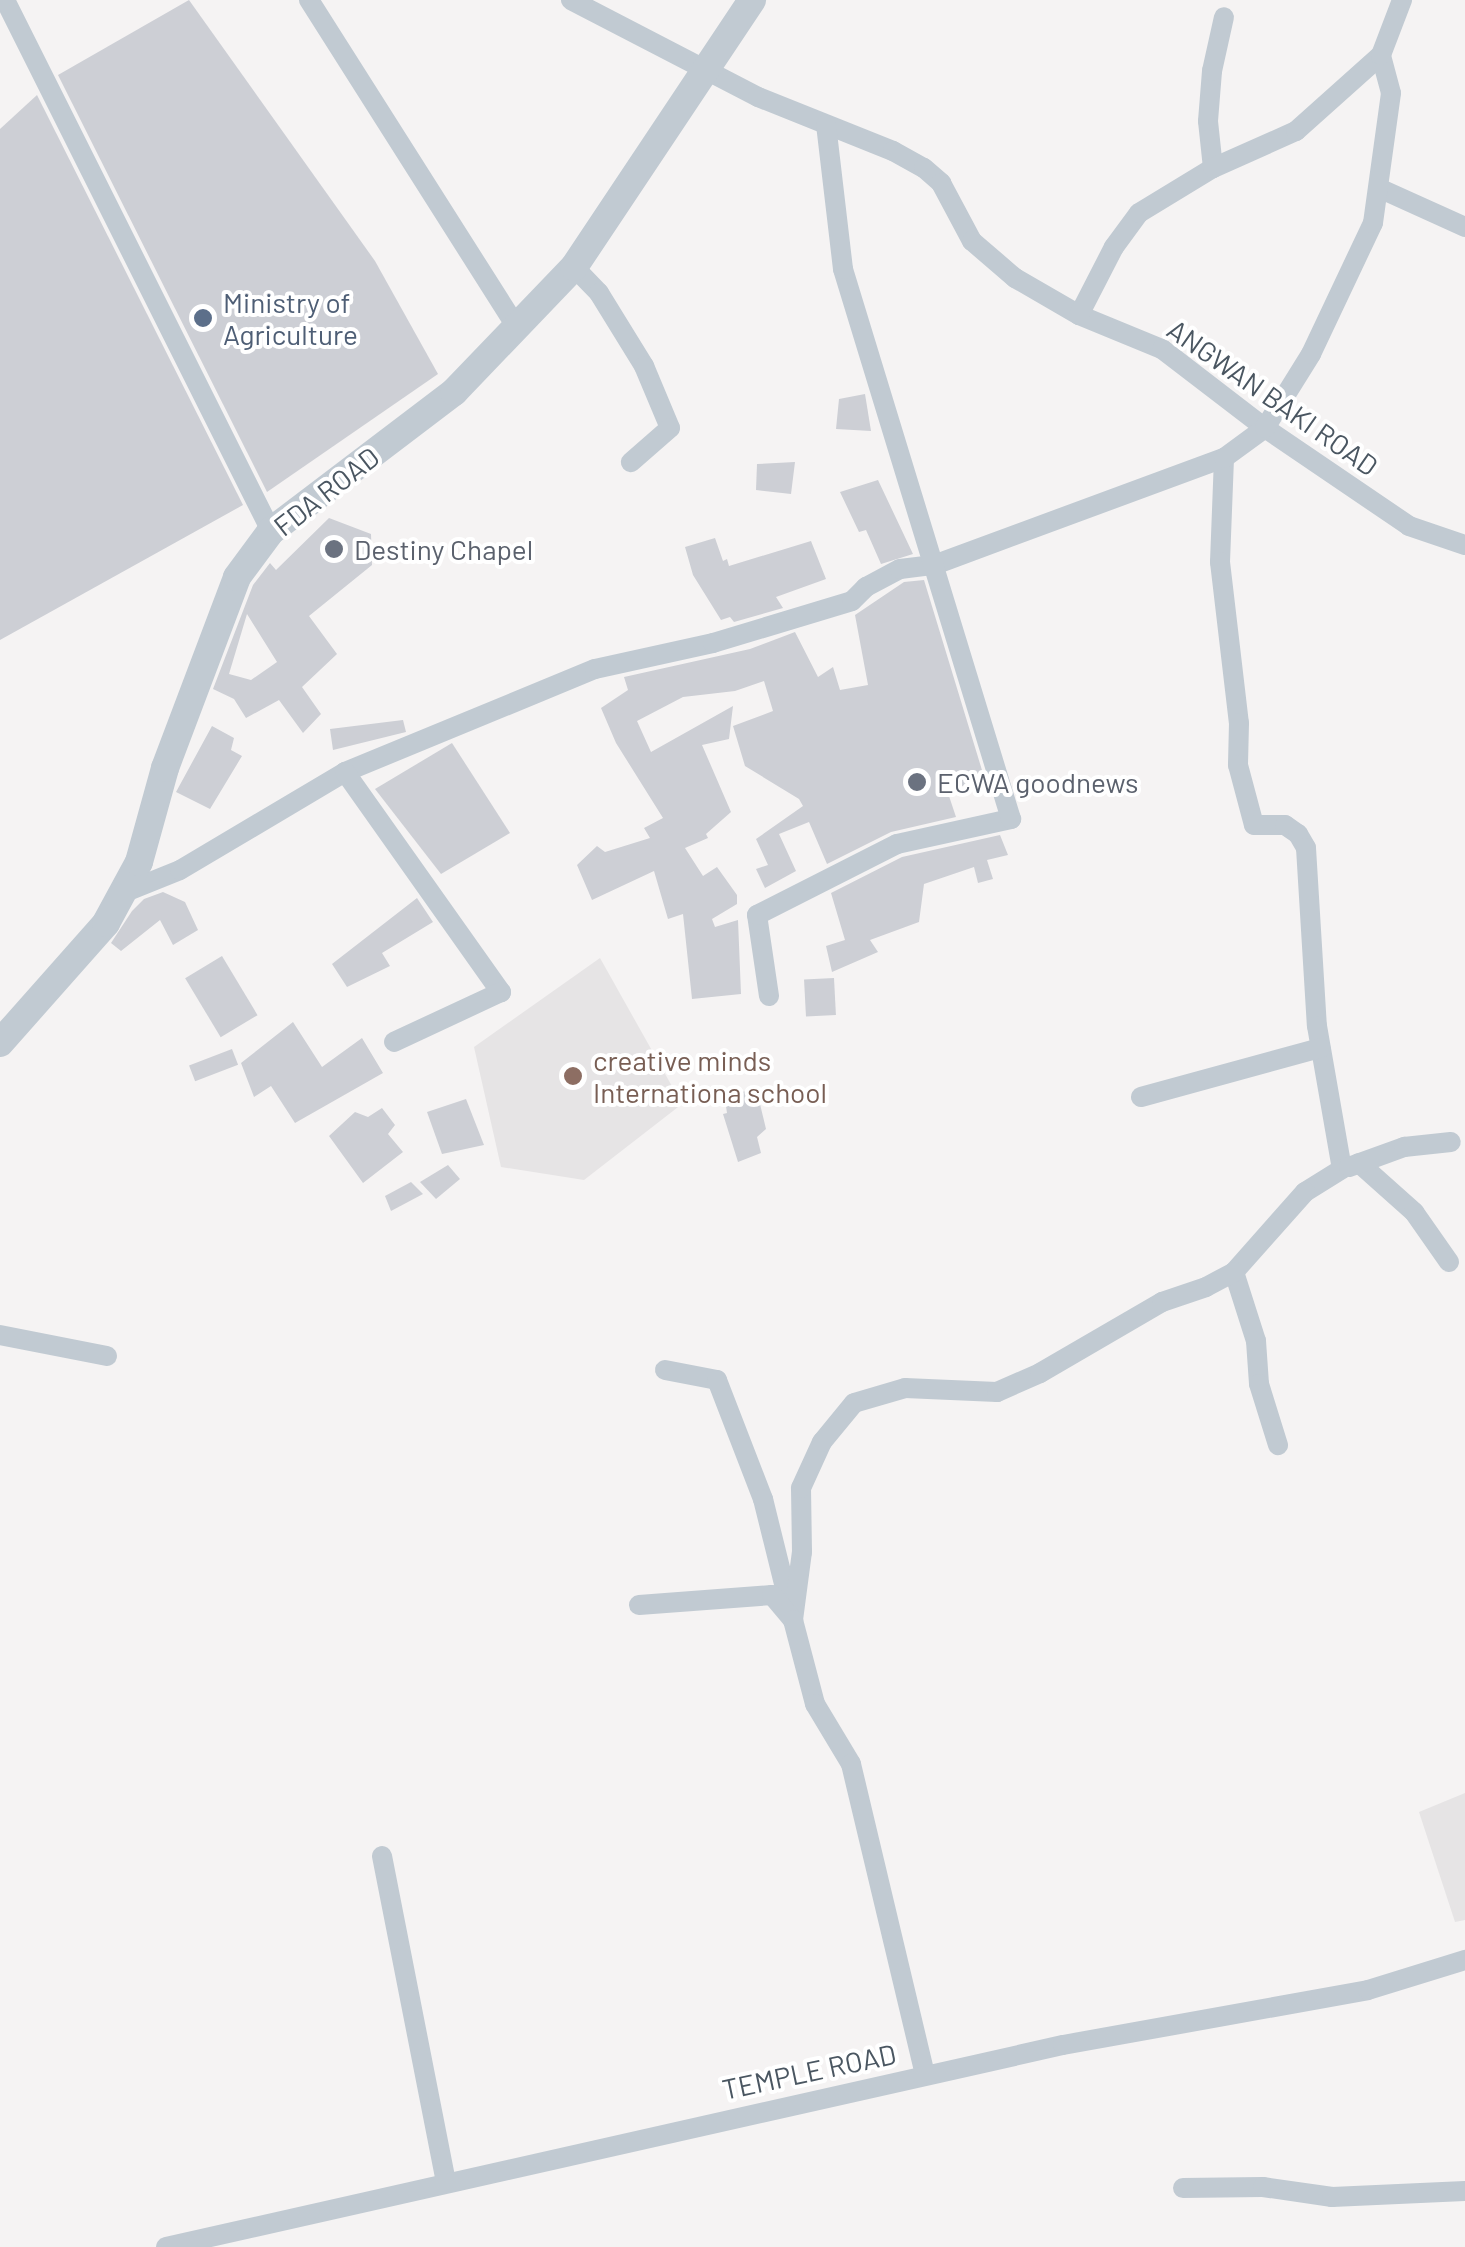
<!DOCTYPE html>
<style>
body{margin:0}
#map{position:relative;width:1465px;height:2247px;overflow:hidden;background:#f5f3f3;font-family:Barlow,sans-serif}
div>[style]{position:absolute}
.education>*{inset:0;background:#e6e4e5}
.building>*{inset:0;background:#cdcfd5;transform-origin:0 0}
.minor>*{height:20px;margin:-10px;padding:0 10px;transform-origin:10px;border-radius:10px;background:#c1cad2}
.tertiary>*{height:28px;margin:-14px;padding:0 14px;transform-origin:14px;border-radius:14px;background:#c1cad2}
.dots>*{width:28px;height:28px;translate:-50% -50%;box-sizing:border-box;border:5px solid #fff;border-radius:50%}
span{translate:-50% -50%;white-space:nowrap;text-align:center;line-height:1.15;-webkit-text-stroke:8px #fff;paint-order:stroke}
.service-label{font-size:28px;color:#4e5e75}
.left{translate:0 -50%;text-align:left}
.street-label{font-size:28px;color:#4a5661}
.worship-label{font-size:28px;color:#5b616d}
.education-label{font-size:28px;color:#785e54}
</style>
<div id="map">
<div class="education">
<div style="clip-path:polygon(600px 958px,682px 1104px,584px 1180px,501px 1167px,474px 1047px)"></div>
<div style="clip-path:polygon(1465px 1793px,1465px 1920px,1455px 1922px,1419px 1812px)"></div>
</div>
<div class="building">
<div style="clip-path:polygon(189px 0,375px 261px,438px 374px,267px 492px,58px 75px)"></div>
<div style="clip-path:polygon(37px 95px,243px 505px,0 640px,0 129px)"></div>
<div style="clip-path:polygon(865px 394px,871px 431px,836px 429px,839px 399px)"></div>
<div style="clip-path:polygon(795px 462px,791px 494px,756px 490px,757px 464px)"></div>
<div style="clip-path:polygon(878px 480px,913px 554px,881px 564px,866px 530px,859px 532px,840px 492px)"></div>
<div style="clip-path:polygon(evenodd,329px 518px,371px 534px,372px 565px,309px 616px,337px 654px,302px 687px,321px 714px,303px 733px,279px 700px,246px 718px,234px 699px,213px 689px,253px 585px,270px 563px,276px 570px,329px 518px,247px 614px,277px 662px,251px 680px,229px 674px,247px 614px)"></div>
<div style="clip-path:polygon(715px 538px,723px 561px,727px 559px,729px 566px,811px 541px,826px 579px,776px 597px,783px 608px,734px 622px,730px 617px,721px 620px,693px 575px,685px 547px)"></div>
<div style="clip-path:polygon(924px 580px,985px 780px,947px 790px,956px 817px,891px 832px,827px 864px,809px 822px,779px 834px,796px 871px,765px 888px,756px 869px,768px 865px,756px 839px,803px 806px,799px 799px,745px 766px,733px 726px,773px 711px,764px 681px,735px 691px,683px 697px,637px 721px,651px 752px,733px 706px,729px 739px,702px 745px,731px 812px,706px 834px,708px 838px,685px 848px,703px 876px,717px 867px,737px 895px,737px 904px,712px 919px,715px 927px,738px 920px,741px 994px,692px 999px,683px 914px,668px 919px,654px 871px,592px 900px,577px 865px,597px 846px,605px 852px,650px 838px,644px 828px,663px 818px,616px 743px,601px 708px,628px 690px,624px 677px,750px 649px,795px 632px,818px 677px,833px 667px,840px 690px,868px 685px,855px 615px,904px 582px)"></div>
<div style="clip-path:polygon(403px 720px,406px 732px,333px 750px,330px 729px)"></div>
<div style="clip-path:polygon(212px 726px,234px 738px,231px 750px,242px 756px,210px 809px,176px 792px)"></div>
<div style="clip-path:polygon(452px 743px,510px 833px,441px 874px,375px 789px)"></div>
<div style="clip-path:polygon(1000px 835px,1008px 855px,987px 860px,993px 879px,978px 883px,974px 867px,924px 884px,919px 922px,870px 940px,878px 952px,832px 972px,826px 946px,845px 940px,831px 893px,902px 857px)"></div>
<div style="clip-path:polygon(163px 892px,185px 902px,198px 930px,173px 945px,160px 920px,121px 951px,111px 943px,132px 911px,144px 899px)"></div>
<div style="clip-path:polygon(417px 898px,433px 922px,382px 953px,390px 966px,347px 987px,332px 964px)"></div>
<div style="left:222px;top:956px;width:69px;height:43px;rotate:59deg"></div>
<div style="left:834px;top:978px;width:37px;height:30px;rotate:87deg"></div>
<div style="clip-path:polygon(293px 1022px,322px 1067px,362px 1038px,383px 1073px,295px 1123px,271px 1086px,254px 1097px,241px 1063px)"></div>
<div style="left:232px;top:1049px;width:17px;height:46px;rotate:69deg"></div>
<div style="clip-path:polygon(751px 1091px,752px 1106px,760px 1104px,766px 1129px,757px 1137px,761px 1153px,738px 1162px,723px 1114px,727px 1113px,724px 1093px)"></div>
<div style="clip-path:polygon(466px 1099px,484px 1145px,442px 1154px,427px 1112px)"></div>
<div style="clip-path:polygon(382px 1108px,395px 1125px,388px 1134px,403px 1152px,363px 1183px,329px 1136px,355px 1112px,368px 1117px)"></div>
<div style="clip-path:polygon(448px 1165px,460px 1179px,436px 1199px,420px 1182px)"></div>
<div style="clip-path:polygon(411px 1182px,423px 1194px,391px 1211px,385px 1196px)"></div>
</div>
<div class="minor">
<div style="left:5px;top:0;width:594px;rotate:63.39deg"></div>
<div style="left:309px;top:0;width:388px;rotate:57.6deg"></div>
<div style="left:571px;top:0;width:211px;rotate:27.4deg"></div>
<div style="left:758px;top:97px;width:145px;rotate:21.8deg"></div>
<div style="left:893px;top:151px;width:35px;rotate:29deg"></div>
<div style="left:924px;top:168px;width:23px;rotate:41deg"></div>
<div style="left:941px;top:183px;width:66px;rotate:61.9deg"></div>
<div style="left:972px;top:241px;width:57px;rotate:40.7deg"></div>
<div style="left:1015px;top:278px;width:74px;rotate:30deg"></div>
<div style="left:1079px;top:315px;width:90px;rotate:22.3deg"></div>
<div style="left:1162px;top:349px;width:130px;rotate:37.5deg"></div>
<div style="left:1265px;top:428px;width:174px;rotate:34.2deg"></div>
<div style="left:1409px;top:526px;width:59px;rotate:18.7deg"></div>
<div style="left:1213px;top:168px;width:47px;rotate:-96.1deg"></div>
<div style="left:1208px;top:121px;width:50px;rotate:-85.4deg"></div>
<div style="left:1212px;top:71px;width:55px;rotate:-77.5deg"></div>
<div style="left:1381px;top:189px;width:92px;rotate:24.3deg"></div>
<div style="left:574px;top:267px;width:36px;rotate:46deg"></div>
<div style="left:599px;top:293px;width:86px;rotate:58.3deg"></div>
<div style="left:644px;top:366px;width:67px;rotate:67.2deg"></div>
<div style="left:670px;top:428px;width:52px;rotate:138.9deg"></div>
<div style="left:1079px;top:315px;width:76px;rotate:-62.8deg"></div>
<div style="left:1114px;top:247px;width:42px;rotate:-53.7deg"></div>
<div style="left:1139px;top:213px;width:87px;rotate:-31.3deg"></div>
<div style="left:1213px;top:168px;width:91px;rotate:-24deg"></div>
<div style="left:1296px;top:131px;width:114px;rotate:-41.8deg"></div>
<div style="left:1224px;top:458px;width:104px;rotate:92.2deg"></div>
<div style="left:1220px;top:562px;width:162px;rotate:83.3deg"></div>
<div style="left:1239px;top:723px;width:42px;rotate:91.4deg"></div>
<div style="left:1238px;top:765px;width:62px;rotate:75.1deg"></div>
<div style="left:1254px;top:825px;width:31px"></div>
<div style="left:1285px;top:825px;width:16px;rotate:35deg"></div>
<div style="left:1298px;top:834px;width:16px;rotate:60deg"></div>
<div style="left:1306px;top:848px;width:178px;rotate:86.5deg"></div>
<div style="left:1317px;top:1026px;width:145px;rotate:80.1deg"></div>
<div style="left:1342px;top:1169px;width:44px;rotate:148.1deg"></div>
<div style="left:1305px;top:1192px;width:107px;rotate:131.6deg"></div>
<div style="left:1234px;top:1272px;width:72px;rotate:72.3deg"></div>
<div style="left:1256px;top:1341px;width:43px;rotate:86deg"></div>
<div style="left:1259px;top:1384px;width:64px;rotate:72.7deg"></div>
<div style="left:345px;top:772px;width:270px;rotate:-22.4deg"></div>
<div style="left:595px;top:669px;width:121px;rotate:-12.4deg"></div>
<div style="left:713px;top:643px;width:145px;rotate:-16.8deg"></div>
<div style="left:852px;top:601px;width:20px;rotate:-45deg"></div>
<div style="left:866px;top:587px;width:38px;rotate:-28deg"></div>
<div style="left:900px;top:569px;width:34px;rotate:-7deg"></div>
<div style="left:934px;top:565px;width:309px;rotate:-20.3deg"></div>
<div style="left:1224px;top:458px;width:51px;rotate:-36.2deg"></div>
<div style="left:1265px;top:428px;width:87px;rotate:-58.1deg"></div>
<div style="left:1311px;top:354px;width:145px;rotate:-64.7deg"></div>
<div style="left:1373px;top:223px;width:131px;rotate:-82.1deg"></div>
<div style="left:1391px;top:93px;width:39px;rotate:-105deg"></div>
<div style="left:1381px;top:55px;width:59px;rotate:-69.1deg"></div>
<div style="left:123px;top:893px;width:61px;rotate:-22deg"></div>
<div style="left:180px;top:870px;width:192px;rotate:-30.7deg"></div>
<div style="left:345px;top:772px;width:270px;rotate:54.7deg"></div>
<div style="left:501px;top:992px;width:118px;rotate:155deg"></div>
<div style="left:769px;top:996px;width:82px;rotate:-98.4deg"></div>
<div style="left:757px;top:915px;width:157px;rotate:-26.9deg"></div>
<div style="left:897px;top:844px;width:117px;rotate:-12.4deg"></div>
<div style="left:1011px;top:819px;width:575px;rotate:-106.99deg"></div>
<div style="left:843px;top:269px;width:145px;rotate:-96.7deg"></div>
<div style="left:1141px;top:1097px;width:186px;rotate:-15.3deg"></div>
<div style="left:1359px;top:1163px;width:74px;rotate:41.7deg"></div>
<div style="left:1414px;top:1212px;width:61px;rotate:55deg"></div>
<div style="left:1349px;top:1167px;width:59px;rotate:-20deg"></div>
<div style="left:1404px;top:1147px;width:47px;rotate:-6.1deg"></div>
<div style="left:0;top:1335px;width:109px;rotate:11.1deg"></div>
<div style="left:665px;top:1370px;width:53px;rotate:10.9deg"></div>
<div style="left:717px;top:1380px;width:128px;rotate:68.9deg"></div>
<div style="left:763px;top:1499px;width:125px;rotate:76.1deg"></div>
<div style="left:793px;top:1620px;width:69px;rotate:-82.5deg"></div>
<div style="left:802px;top:1552px;width:64px;rotate:-90.9deg"></div>
<div style="left:801px;top:1488px;width:51px;rotate:-65.5deg"></div>
<div style="left:822px;top:1442px;width:50px;rotate:-50.6deg"></div>
<div style="left:854px;top:1403px;width:53px;rotate:-16.4deg"></div>
<div style="left:905px;top:1388px;width:92px;rotate:2.5deg"></div>
<div style="left:997px;top:1392px;width:47px;rotate:-23.8deg"></div>
<div style="left:1040px;top:1373px;width:141px;rotate:-30.2deg"></div>
<div style="left:1162px;top:1302px;width:46px;rotate:-18.8deg"></div>
<div style="left:1206px;top:1287px;width:32px;rotate:-28deg"></div>
<div style="left:639px;top:1605px;width:133px;rotate:-4.3deg"></div>
<div style="left:772px;top:1595px;width:33px;rotate:50deg"></div>
<div style="left:793px;top:1620px;width:87px;rotate:75.3deg"></div>
<div style="left:815px;top:1704px;width:70px;rotate:59deg"></div>
<div style="left:851px;top:1764px;width:319px;rotate:76.6deg"></div>
<div style="left:382px;top:1856px;width:333px;rotate:78.9deg"></div>
<div style="left:1183px;top:2188px;width:80px;rotate:-0.7deg"></div>
<div style="left:1263px;top:2187px;width:70px;rotate:8.2deg"></div>
<div style="left:1332px;top:2197px;width:133px;rotate:-2.6deg"></div>
<div style="left:166px;top:2247px;width:919px;rotate:-12.69deg"></div>
<div style="left:1063px;top:2045px;width:310px;rotate:-10.2deg"></div>
<div style="left:1368px;top:1990px;width:102px;rotate:-17.2deg"></div>
</div>
<div class="tertiary">
<div style="left:0;top:1043px;width:160px;rotate:-48.5deg"></div>
<div style="left:106px;top:923px;width:69px;rotate:-61.6deg"></div>
<div style="left:139px;top:862px;width:98px;rotate:-74.5deg"></div>
<div style="left:165px;top:768px;width:204px;rotate:-69.3deg"></div>
<div style="left:237px;top:577px;width:57px;rotate:-53.5deg"></div>
<div style="left:271px;top:531px;width:230px;rotate:-37.2deg"></div>
<div style="left:454px;top:392px;width:173px;rotate:-46.2deg"></div>
<div style="left:574px;top:267px;width:321px;rotate:-56.3deg"></div>
</div>
<div class="dots">
<div style="left:203px;top:318px;background:#5c6f8a"></div>
<div style="left:334px;top:549px;background:#6b7280"></div>
<div style="left:917px;top:782px;background:#6b7280"></div>
<div style="left:573px;top:1076px;background:#8d6e63"></div>
</div>
<div class="service-label">
<span class="left" style="left:223px;top:318px">Ministry of<br>Agriculture</span>
</div>
<div class="street-label">
<span style="left:1273px;top:397px;rotate:35deg">ANGWAN BAKI ROAD</span>
<span style="left:326px;top:491px;rotate:-38deg">FDA ROAD</span>
<span style="left:809px;top:2071px;rotate:-12deg">TEMPLE ROAD</span>
</div>
<div class="worship-label">
<span class="left" style="left:354px;top:549px">Destiny Chapel</span>
<span class="left" style="left:937px;top:782px">ECWA goodnews</span>
</div>
<div class="education-label">
<span class="left" style="left:593px;top:1076px">creative minds<br>Internationa school</span>
</div>
</div>
